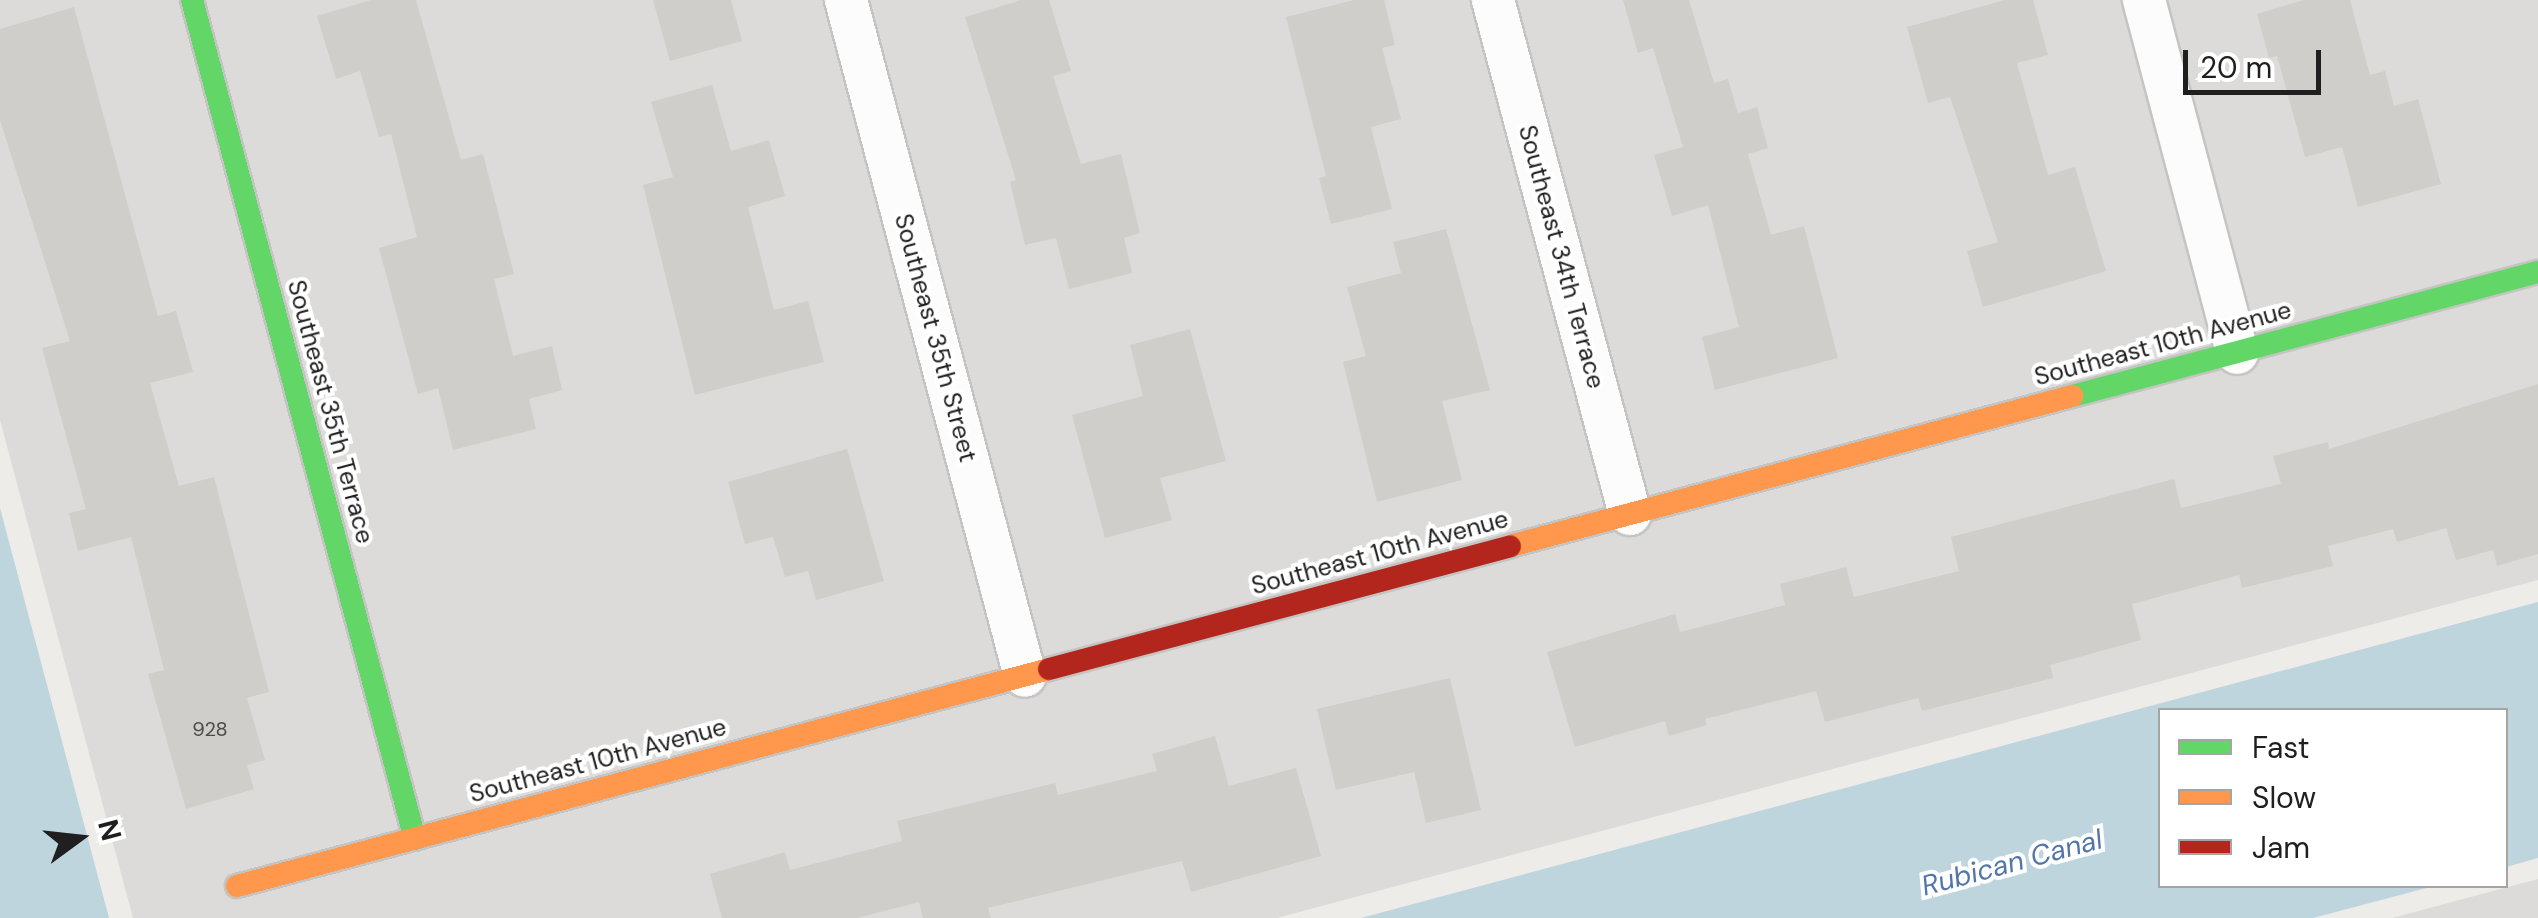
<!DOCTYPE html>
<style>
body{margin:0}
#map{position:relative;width:2538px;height:918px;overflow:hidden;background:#edece8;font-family:"DM Sans",sans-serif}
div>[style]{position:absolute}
.residential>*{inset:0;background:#dcdbd9}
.water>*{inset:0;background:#bed5de}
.building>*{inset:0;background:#d0cecb}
.roads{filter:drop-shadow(2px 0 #c4c4c2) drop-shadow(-2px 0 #c4c4c2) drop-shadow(0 2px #c4c4c2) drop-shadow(0 -2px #c4c4c2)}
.street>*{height:42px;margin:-21px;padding:0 21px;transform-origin:21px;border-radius:21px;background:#fcfcfc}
.fast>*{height:22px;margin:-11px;padding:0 11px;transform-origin:11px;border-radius:11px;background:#63d668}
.slow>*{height:22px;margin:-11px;padding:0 11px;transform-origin:11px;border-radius:11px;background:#ff974d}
.jam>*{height:22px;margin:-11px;padding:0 11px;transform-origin:11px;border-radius:11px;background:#b3261e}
span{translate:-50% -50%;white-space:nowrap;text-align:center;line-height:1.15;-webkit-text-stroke:8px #fff;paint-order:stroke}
.number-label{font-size:20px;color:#4b4b4a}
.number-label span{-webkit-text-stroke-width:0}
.street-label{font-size:25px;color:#1f1f1f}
.water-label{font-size:28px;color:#5276a8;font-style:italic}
.legend{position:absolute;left:2158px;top:708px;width:350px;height:180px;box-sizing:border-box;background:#fff;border:2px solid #a5a5a5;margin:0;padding:12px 18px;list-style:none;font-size:30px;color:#1f1f1f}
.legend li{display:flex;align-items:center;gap:20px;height:50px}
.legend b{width:50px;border:2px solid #a5a5a5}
.north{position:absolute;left:30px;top:788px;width:100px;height:100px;-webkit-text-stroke:8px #fff;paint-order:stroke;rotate:75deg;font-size:28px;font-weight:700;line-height:40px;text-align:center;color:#1f1f1f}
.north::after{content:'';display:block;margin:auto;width:35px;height:45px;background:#1f1f1f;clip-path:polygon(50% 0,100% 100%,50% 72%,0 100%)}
.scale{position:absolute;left:2183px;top:50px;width:138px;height:45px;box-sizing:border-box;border:5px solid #1f1f1f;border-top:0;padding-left:12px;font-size:30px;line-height:35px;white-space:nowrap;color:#1f1f1f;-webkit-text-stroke:8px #fff;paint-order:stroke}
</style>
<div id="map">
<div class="residential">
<div style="clip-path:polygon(0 0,2538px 0,2538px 580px,1277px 918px,133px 918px,0 420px)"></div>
<div style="clip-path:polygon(2538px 879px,2538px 918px,2392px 918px)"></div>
</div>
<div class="water">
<div style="clip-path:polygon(0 508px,109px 918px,0 918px)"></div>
<div style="clip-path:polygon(2538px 602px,2538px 858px,2506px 867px,2506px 710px,2160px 710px,2160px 886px,2434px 886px,2313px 918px,1361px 918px)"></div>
</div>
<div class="building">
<div style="clip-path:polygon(371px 0,416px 0,461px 160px,483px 154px,514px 274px,494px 279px,513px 356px,552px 346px,562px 390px,529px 399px,536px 429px,453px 450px,438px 388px,418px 394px,379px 248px,417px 237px,391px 134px,379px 137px,360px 71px,336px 79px,317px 16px)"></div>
<div style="clip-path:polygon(653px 0,731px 0,742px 41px,670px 61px)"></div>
<div style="clip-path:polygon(1021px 0,1049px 0,1071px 71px,1053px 76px,1081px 164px,1121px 154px,1140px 233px,1124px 238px,1132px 273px,1069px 289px,1056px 238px,1025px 245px,1010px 182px,1016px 180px,965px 17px)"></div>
<div style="clip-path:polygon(1354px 0,1384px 0,1395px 45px,1382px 48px,1401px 119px,1371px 127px,1392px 209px,1331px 224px,1319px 178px,1326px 176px,1286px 17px)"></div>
<div style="clip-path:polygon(1623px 0,1689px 0,1714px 83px,1728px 79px,1738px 113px,1757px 107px,1768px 148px,1748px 154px,1771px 235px,1804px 226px,1838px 358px,1715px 390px,1702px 337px,1739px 327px,1708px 205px,1672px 216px,1654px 155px,1683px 147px,1653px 48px,1638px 53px)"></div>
<div style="clip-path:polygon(2005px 0,2033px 0,2048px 55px,2017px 63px,2048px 175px,2075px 167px,2106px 271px,1983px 307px,1967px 251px,1998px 242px,1950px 97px,1928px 103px,1907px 27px)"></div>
<div style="clip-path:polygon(2304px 0,2350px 0,2370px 75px,2385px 71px,2394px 106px,2418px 99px,2441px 184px,2358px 207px,2342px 147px,2305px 157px,2277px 56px,2269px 58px,2257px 14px)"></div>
<div style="clip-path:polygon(74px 7px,158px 316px,176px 311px,193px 372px,150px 383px,179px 486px,214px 477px,269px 692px,247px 698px,265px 760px,247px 765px,254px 789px,186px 809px,148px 674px,164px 670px,131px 537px,78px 551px,69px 513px,86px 509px,42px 348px,70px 341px,0 120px,0 29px)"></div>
<div style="clip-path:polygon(712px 85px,731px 151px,769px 140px,785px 196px,748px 207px,774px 310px,808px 301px,824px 362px,695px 395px,643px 185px,673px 177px,651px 102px)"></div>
<div style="clip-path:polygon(1446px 229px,1490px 390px,1442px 401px,1462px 480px,1377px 502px,1343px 362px,1366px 356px,1347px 287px,1401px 273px,1393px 242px)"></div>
<div style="clip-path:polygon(1190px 329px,1226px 461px,1160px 478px,1172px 520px,1105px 538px,1072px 415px,1143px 396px,1130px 345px)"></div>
<div style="clip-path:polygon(2538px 384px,2538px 554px,2497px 566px,2493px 550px,2456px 560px,2446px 528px,2397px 542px,2393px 529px,2328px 546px,2333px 566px,2242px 588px,2239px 575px,2132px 604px,2141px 640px,2050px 665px,2053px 678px,1922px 711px,1918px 698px,1825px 722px,1816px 691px,1705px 719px,1707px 725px,1669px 736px,1665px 721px,1575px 747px,1547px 652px,1675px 614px,1680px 632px,1785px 605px,1780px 584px,1846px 567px,1854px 597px,1959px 571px,1951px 537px,2174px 479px,2181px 508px,2281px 484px,2273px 456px,2328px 442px,2329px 449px)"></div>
<div style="clip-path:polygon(847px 449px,884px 581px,816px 600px,808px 571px,785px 577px,773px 537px,745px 544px,728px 482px)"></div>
<div style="clip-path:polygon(1450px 678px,1481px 810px,1426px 823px,1414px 772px,1336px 790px,1317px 709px)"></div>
<div style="clip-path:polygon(1215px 736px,1229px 786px,1296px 768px,1321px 856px,1191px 892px,1182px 861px,988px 908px,991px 918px,923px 918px,919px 902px,857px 918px,722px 918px,710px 874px,785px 852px,790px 870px,902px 841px,897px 821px,1055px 783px,1058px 795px,1157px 771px,1152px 754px)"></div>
</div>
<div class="roads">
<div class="street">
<div style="left:846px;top:0;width:699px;rotate:75.17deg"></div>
<div style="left:1493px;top:0;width:532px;rotate:75.08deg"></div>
<div style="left:2144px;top:0;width:365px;rotate:75.2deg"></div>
</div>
<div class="fast">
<div style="left:192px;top:0;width:868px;rotate:75.12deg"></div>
<div style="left:2072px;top:396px;width:482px;rotate:-14.9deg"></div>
</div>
<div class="slow">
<div style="left:1510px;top:546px;width:582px;rotate:-14.94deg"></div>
<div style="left:237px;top:886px;width:840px;rotate:-14.96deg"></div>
</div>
<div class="jam">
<div style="left:1049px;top:669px;width:477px;rotate:-14.9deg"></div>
</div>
</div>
<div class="number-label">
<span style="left:210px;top:729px">928</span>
</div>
<div class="street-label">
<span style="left:1561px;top:257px;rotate:75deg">Southeast 34th Terrace</span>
<span style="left:935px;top:338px;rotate:75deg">Southeast 35th Street</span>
<span style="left:2163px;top:344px;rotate:-15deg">Southeast 10th Avenue</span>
<span style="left:330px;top:412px;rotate:75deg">Southeast 35th Terrace</span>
<span style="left:1380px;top:553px;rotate:-15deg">Southeast 10th Avenue</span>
<span style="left:598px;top:761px;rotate:-15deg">Southeast 10th Avenue</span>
</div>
<div class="water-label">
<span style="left:2012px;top:863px;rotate:-15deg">Rubican Canal</span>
</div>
<ul class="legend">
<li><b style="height:12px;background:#63d668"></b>Fast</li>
<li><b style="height:12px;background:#ff974d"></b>Slow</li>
<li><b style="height:12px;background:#b3261e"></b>Jam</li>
</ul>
<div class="north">N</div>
<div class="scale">20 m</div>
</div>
